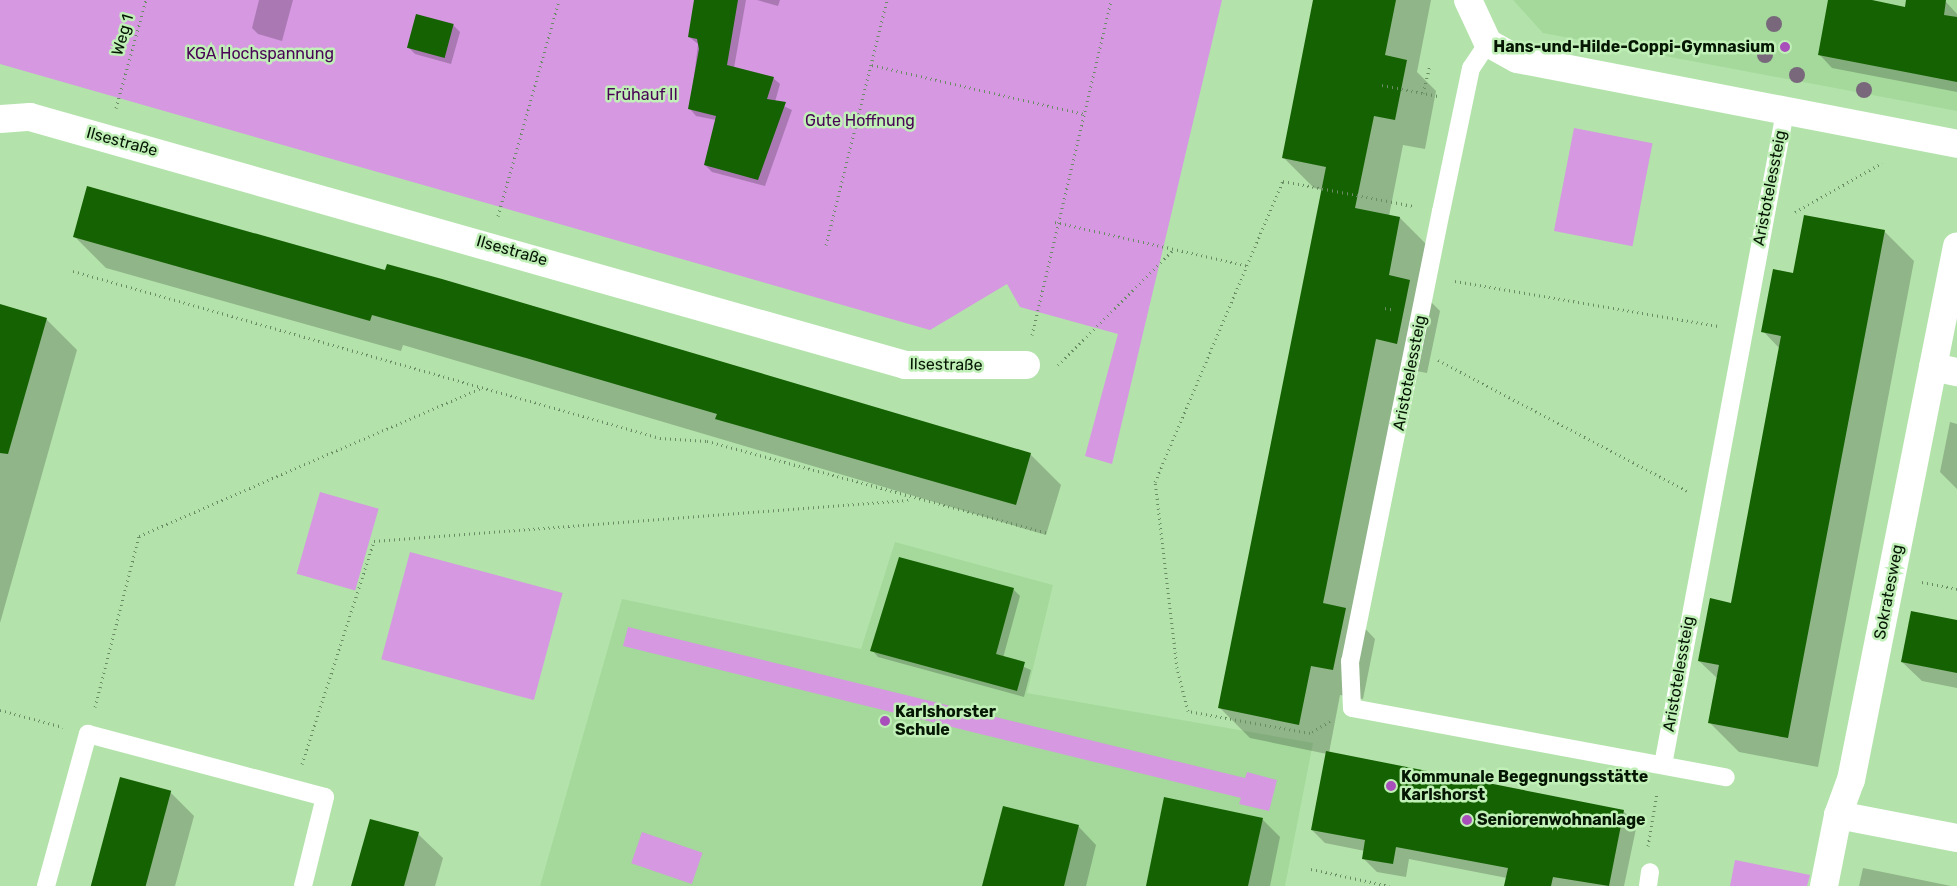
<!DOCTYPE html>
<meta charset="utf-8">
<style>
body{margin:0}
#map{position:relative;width:1957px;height:886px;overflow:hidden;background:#b3e3ab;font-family:Rubik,sans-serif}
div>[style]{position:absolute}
.built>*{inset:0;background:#a4d99b}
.green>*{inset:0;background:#d598e1;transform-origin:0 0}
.shadow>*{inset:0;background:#0003}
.building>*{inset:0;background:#156202;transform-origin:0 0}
.path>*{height:3px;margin-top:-1.5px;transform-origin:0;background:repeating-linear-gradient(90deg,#698c64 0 1px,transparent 0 5px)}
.lane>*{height:18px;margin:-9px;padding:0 9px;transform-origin:9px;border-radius:9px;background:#fff}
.street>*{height:28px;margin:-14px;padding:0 14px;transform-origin:14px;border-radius:14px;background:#fff}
.trees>*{width:16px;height:16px;margin:-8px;border-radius:50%;background:#79687c}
.dots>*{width:14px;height:14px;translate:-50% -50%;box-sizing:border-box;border:2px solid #c0f0b7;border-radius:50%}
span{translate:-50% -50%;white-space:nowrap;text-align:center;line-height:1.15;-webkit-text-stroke:5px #c0f0b7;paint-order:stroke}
.street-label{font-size:16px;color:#051603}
.poi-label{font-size:16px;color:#051603;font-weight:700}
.right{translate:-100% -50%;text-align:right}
.left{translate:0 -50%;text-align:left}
.park-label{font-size:16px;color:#490455}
</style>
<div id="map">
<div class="built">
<div style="clip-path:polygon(1513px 0,1957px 0,1957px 111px,1543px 33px)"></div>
<div style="clip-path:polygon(895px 542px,1053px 585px,1027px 693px,1313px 743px,1285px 886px,540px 886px,622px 599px,861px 649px)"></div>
</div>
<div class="green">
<div style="clip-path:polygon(0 0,1222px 0,1112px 464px,1085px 456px,1118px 334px,1020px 307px,1007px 284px,930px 330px,0 64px)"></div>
<div style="left:1574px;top:128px;width:80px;height:105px;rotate:11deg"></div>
<div style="left:320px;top:492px;width:61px;height:85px;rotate:16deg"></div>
<div style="left:410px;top:552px;width:158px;height:111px;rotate:15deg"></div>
<div style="clip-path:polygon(628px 627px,1245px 778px,1247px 772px,1277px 780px,1269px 811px,1239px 804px,1241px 798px,623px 646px)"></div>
<div style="left:642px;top:832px;width:64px;height:33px;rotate:19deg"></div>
<div style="clip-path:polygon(1735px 860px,1810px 875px,1807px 886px,1730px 886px)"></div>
</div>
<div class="shadow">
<div style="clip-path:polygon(259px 0,293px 0,282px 41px,258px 34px,252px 28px)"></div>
<div style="clip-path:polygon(699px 0,746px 0,734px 68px,773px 78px,780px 84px,775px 102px,792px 110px,765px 186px,712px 172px,705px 165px,716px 120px,696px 116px,690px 109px,698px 44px,689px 37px)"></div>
<div style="clip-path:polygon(757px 0,780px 0,778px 6px)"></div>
<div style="clip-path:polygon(1315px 0,1431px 0,1417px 72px,1436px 91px,1425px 149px,1403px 145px,1389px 216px,1400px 218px,1430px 248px,1421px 292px,1440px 311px,1427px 373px,1406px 369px,1356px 619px,1375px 639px,1363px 699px,1340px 695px,1329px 753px,1623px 811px,1637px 824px,1624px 886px,1505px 886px,1507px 878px,1409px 859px,1406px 877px,1377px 872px,1363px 858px,1365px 851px,1325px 843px,1312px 830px,1327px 754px,1250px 738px,1220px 708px,1323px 190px,1314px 188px,1284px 158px)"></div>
<div style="clip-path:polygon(1830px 0,1866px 0,1906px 8px,1908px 0,1946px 2px,1957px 14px,1957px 92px,1832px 68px,1819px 54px)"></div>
<div style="clip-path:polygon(453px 25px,460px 32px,451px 64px,415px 54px,409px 48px)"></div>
<div style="clip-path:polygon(1884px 231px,1914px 261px,1818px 767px,1739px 752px,1710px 723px,1718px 679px,1699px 661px,1732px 604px,1780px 349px,1763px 331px,1794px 274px)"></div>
<div style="clip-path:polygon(75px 237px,1030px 454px,1061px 485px,1046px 535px,403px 345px,401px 351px,106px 268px)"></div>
<div style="clip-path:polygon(0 305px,46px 319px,77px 350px,0 623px)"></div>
<div style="clip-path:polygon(1950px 422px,1957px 424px,1957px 489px,1940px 472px)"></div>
<div style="clip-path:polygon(1013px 589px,1020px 596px,1003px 658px,1031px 670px,1024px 697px,878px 657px,872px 650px)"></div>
<div style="clip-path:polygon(1957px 622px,1957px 688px,1922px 681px,1902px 662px)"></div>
<div style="clip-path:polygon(170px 792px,194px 816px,175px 886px,91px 886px)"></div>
<div style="clip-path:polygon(1262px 819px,1280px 837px,1270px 886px,1147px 886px)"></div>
<div style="clip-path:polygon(1078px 826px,1096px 845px,1086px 886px,983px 886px)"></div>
<div style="clip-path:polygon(418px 834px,443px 858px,435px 886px,352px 886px)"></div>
<div style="clip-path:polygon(1863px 868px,1951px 886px,1859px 886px)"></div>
</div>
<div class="building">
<div style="clip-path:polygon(694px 0,738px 0,727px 65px,774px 77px,767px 99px,786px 102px,758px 180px,704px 165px,716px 116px,688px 109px,699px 49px,697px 39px,688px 37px)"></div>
<div style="clip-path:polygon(1313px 0,1396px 0,1385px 55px,1407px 60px,1395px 120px,1374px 116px,1355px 208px,1400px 217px,1389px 275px,1410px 280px,1397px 344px,1376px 339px,1323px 603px,1346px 608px,1333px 670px,1311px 666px,1299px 725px,1218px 708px,1326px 167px,1282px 158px)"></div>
<div style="clip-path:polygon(1828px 0,1872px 0,1905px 7px,1906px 0,1946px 0,1944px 15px,1957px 17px,1957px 82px,1818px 55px)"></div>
<div style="left:416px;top:14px;width:39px;height:35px;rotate:15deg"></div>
<div style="clip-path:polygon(87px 186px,385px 270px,387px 264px,442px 279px,1031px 453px,1016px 505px,715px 419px,717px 414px,526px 358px,372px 315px,370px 321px,73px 237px)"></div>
<div style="clip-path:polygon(1804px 215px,1885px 230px,1788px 738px,1708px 723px,1719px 665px,1698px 661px,1710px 598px,1731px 603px,1781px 336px,1761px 332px,1773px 269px,1793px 273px)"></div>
<div style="clip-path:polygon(0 304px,47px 318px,8px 454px,0 453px)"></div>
<div style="clip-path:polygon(899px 557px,1014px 588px,996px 654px,1025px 662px,1017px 691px,870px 651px)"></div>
<div style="clip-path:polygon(1911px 611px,1957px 620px,1957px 673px,1901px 662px)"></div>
<div style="clip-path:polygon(1326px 751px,1624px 810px,1609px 886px,1553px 877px,1551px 886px,1504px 886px,1508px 868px,1396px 847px,1393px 864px,1362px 859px,1365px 840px,1311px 830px)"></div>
<div style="left:120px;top:777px;width:53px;height:113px;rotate:15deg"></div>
<div style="clip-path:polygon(1164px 797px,1263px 818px,1248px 886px,1146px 886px)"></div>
<div style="clip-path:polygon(1003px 806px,1079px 825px,1064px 886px,982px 886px)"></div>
<div style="clip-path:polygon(370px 819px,419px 832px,404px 886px,351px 886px)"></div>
</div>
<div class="path">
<div style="left:872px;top:65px;width:218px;rotate:13deg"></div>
<div style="left:1382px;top:85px;width:57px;rotate:11.1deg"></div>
<div style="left:1423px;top:93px;width:29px;rotate:-76deg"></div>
<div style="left:116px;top:108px;width:112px;rotate:-74.5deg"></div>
<div style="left:1795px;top:212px;width:100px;rotate:-29.4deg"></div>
<div style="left:498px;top:216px;width:224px;rotate:-74.2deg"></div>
<div style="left:1055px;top:222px;width:198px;rotate:12.8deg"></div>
<div style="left:826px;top:245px;width:252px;rotate:-76deg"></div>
<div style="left:73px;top:271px;width:610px;rotate:15.88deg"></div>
<div style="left:660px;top:438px;width:47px;rotate:3.7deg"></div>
<div style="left:707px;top:441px;width:352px;rotate:15.1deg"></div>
<div style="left:1455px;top:281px;width:267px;rotate:9.7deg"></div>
<div style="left:1385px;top:308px;width:10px;rotate:11deg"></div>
<div style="left:1032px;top:335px;width:344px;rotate:-76.7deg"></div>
<div style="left:1438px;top:360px;width:281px;rotate:27.7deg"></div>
<div style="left:1058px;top:365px;width:164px;rotate:-45deg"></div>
<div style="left:1922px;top:582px;width:36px;rotate:11deg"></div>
<div style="left:95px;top:707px;width:177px;rotate:-75.6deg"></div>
<div style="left:139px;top:536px;width:373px;rotate:-23.4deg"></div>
<div style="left:0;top:710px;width:65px;rotate:15.1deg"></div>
<div style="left:1330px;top:721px;width:23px;rotate:149deg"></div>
<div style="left:1310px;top:733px;width:124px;rotate:-169.8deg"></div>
<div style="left:1188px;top:711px;width:44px;rotate:-104.3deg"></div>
<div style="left:1177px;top:668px;width:187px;rotate:-96.7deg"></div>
<div style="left:1155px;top:482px;width:327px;rotate:-67deg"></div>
<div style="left:1283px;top:181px;width:133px;rotate:10.8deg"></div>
<div style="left:302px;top:764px;width:234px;rotate:-72.1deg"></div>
<div style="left:374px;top:541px;width:536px;rotate:-4.39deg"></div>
<div style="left:1648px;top:846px;width:54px;rotate:-80.4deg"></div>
<div style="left:1311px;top:869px;width:80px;rotate:12.3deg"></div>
</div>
<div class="lane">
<div style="left:1488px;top:43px;width:30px;rotate:124deg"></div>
<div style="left:1471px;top:68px;width:146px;rotate:101.8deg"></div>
<div style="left:1441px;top:211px;width:459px;rotate:101.4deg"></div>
<div style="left:1350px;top:661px;width:47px;rotate:87.6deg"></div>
<div style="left:1352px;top:708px;width:380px;rotate:10.5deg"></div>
<div style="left:1663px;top:765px;width:664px;rotate:-79.42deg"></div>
<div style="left:46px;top:886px;width:158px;rotate:-74.6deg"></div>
<div style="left:88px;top:734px;width:245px;rotate:14.9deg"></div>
<div style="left:325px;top:797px;width:92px;rotate:103.9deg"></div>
<div style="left:1648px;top:886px;width:14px;rotate:-82deg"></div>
</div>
<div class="street">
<div style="left:1468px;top:0;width:47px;rotate:65.1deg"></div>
<div style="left:1488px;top:43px;width:33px;rotate:29deg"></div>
<div style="left:1517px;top:59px;width:448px;rotate:10.9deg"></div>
<div style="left:0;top:119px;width:30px;rotate:-4deg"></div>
<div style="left:30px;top:117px;width:909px;rotate:15.82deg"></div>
<div style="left:905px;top:365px;width:121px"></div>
<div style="left:1933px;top:367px;width:25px;rotate:12deg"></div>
<div style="left:1838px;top:815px;width:121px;rotate:10.9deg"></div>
<div style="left:1824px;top:886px;width:72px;rotate:-78.8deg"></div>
<div style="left:1838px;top:815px;width:37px;rotate:-70deg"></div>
<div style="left:1851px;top:780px;width:544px;rotate:-78.77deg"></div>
</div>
<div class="trees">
<div style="left:1774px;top:24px"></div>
<div style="left:1765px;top:55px"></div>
<div style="left:1797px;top:75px"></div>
<div style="left:1864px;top:90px"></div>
</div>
<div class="dots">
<div style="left:1785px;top:47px;background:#a94fbb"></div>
<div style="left:885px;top:721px;background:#a94fbb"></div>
<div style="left:1391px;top:786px;background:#a94fbb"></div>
<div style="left:1467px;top:820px;background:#a94fbb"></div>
</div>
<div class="street-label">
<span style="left:123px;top:35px;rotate:-74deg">Weg 1</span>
<span style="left:122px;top:142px;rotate:15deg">Ilsestraße</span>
<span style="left:1770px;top:188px;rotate:-79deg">Aristotelessteig</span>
<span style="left:512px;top:251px;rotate:16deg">Ilsestraße</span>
<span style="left:946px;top:365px;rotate:1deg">Ilsestraße</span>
<span style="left:1410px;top:373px;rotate:-79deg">Aristotelessteig</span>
<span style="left:1889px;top:592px;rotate:-79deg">Sokratesweg</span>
<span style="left:1679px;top:674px;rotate:-80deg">Aristotelessteig</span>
</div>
<div class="poi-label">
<span class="right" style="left:1775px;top:47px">Hans-und-Hilde-Coppi-Gymnasium</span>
<span class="left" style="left:895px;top:721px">Karlshorster<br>Schule</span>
<span class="left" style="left:1401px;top:786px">Kommunale Begegnungsstätte<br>Karlshorst</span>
<span class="left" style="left:1477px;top:820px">Seniorenwohnanlage</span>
</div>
<div class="park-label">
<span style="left:260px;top:54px">KGA Hochspannung</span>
<span style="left:642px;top:95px">Frühauf II</span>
<span style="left:860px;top:121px">Gute Hoffnung</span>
</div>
</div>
